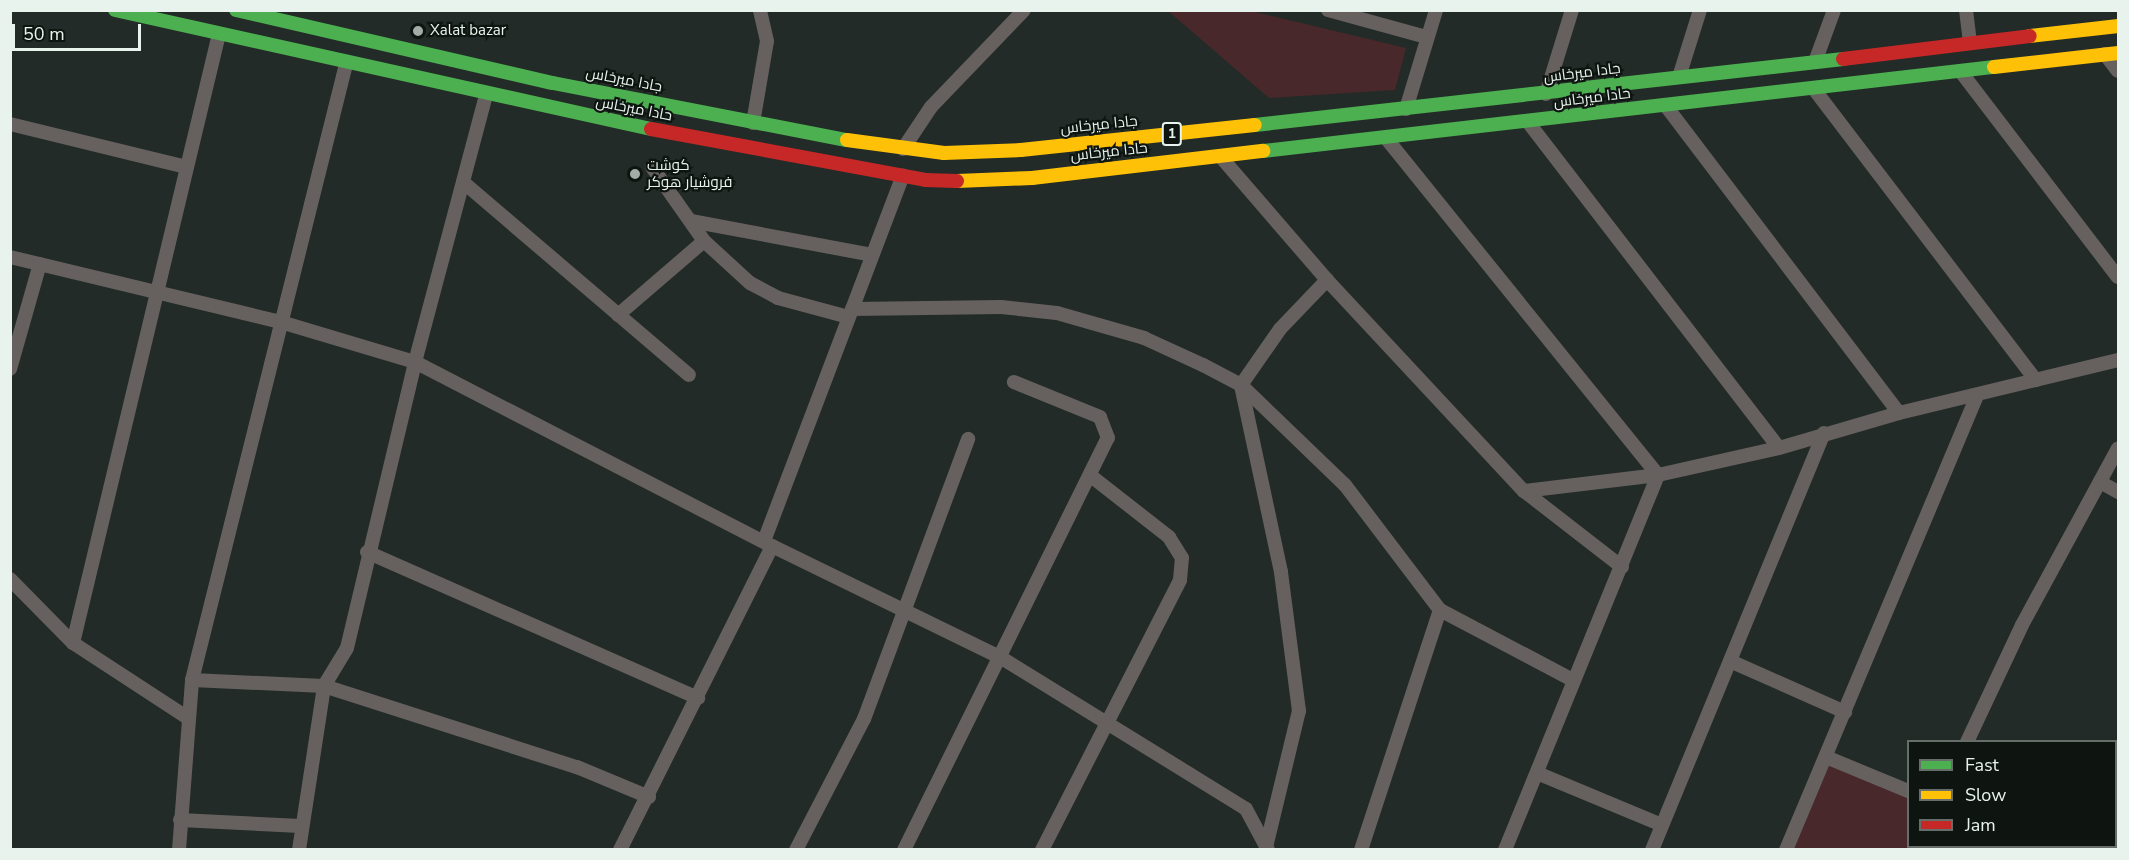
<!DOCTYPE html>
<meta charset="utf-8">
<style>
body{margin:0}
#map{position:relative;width:2129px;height:860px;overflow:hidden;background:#222b27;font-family:"Nunito Sans",Cairo,sans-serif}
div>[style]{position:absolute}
.green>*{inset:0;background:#48282a}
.street>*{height:14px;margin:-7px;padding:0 7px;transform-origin:7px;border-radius:7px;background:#66615f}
.fast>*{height:14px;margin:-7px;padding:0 7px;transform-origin:7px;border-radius:7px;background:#4caf50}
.slow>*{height:14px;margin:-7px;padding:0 7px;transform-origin:7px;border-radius:7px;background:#ffc107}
.jam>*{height:14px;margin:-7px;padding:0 7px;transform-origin:7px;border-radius:7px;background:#c62828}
.dots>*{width:16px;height:16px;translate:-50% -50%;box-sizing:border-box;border:3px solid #0e1511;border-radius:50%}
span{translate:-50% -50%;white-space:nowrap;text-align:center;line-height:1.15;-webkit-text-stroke:4.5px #0e1511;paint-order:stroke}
.shield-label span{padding:2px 4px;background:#0e1511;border:2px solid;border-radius:4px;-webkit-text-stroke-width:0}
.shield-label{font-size:14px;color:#e9f3ee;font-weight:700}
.poi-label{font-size:15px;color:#e9f3ee}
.left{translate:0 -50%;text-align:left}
.street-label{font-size:15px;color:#e9f3ee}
.frame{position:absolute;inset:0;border:12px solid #e9f3ee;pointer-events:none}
.legend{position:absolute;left:1907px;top:740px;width:210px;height:108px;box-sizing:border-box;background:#0e1511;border:2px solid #666e69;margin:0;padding:8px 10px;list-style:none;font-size:18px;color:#e9f3ee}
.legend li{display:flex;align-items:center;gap:12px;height:30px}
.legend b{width:30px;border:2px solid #666e69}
.scale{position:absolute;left:12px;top:24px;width:129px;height:27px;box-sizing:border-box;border:3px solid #e9f3ee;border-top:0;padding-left:8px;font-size:18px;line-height:21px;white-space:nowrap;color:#e9f3ee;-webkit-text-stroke:4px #0e1511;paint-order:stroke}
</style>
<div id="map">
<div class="green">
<div style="clip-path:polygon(1168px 11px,1251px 11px,1406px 48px,1395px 90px,1269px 98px)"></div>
<div style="clip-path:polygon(1833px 757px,1908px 792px,1909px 849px,1791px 850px)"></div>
</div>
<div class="street">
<div style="left:1328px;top:10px;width:102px;rotate:15.4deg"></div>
<div style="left:1966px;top:10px;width:33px;rotate:83deg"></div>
<div style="left:2105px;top:54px;width:21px;rotate:53deg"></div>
<div style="left:1815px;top:62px;width:55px;rotate:-69.9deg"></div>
<div style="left:1961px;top:72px;width:258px;rotate:52.6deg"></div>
<div style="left:1679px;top:77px;width:70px;rotate:-72.6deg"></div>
<div style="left:1814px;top:89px;width:366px;rotate:52.7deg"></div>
<div style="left:1546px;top:94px;width:88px;rotate:-72.8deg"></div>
<div style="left:1666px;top:106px;width:385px;rotate:52.8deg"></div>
<div style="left:1406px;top:109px;width:103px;rotate:-73.1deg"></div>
<div style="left:1528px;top:122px;width:411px;rotate:52.4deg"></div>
<div style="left:753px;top:123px;width:83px;rotate:-80.3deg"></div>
<div style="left:767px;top:41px;width:32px;rotate:-103deg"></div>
<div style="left:10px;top:124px;width:182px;rotate:13.7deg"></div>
<div style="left:1386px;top:138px;width:433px;rotate:51.1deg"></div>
<div style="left:1658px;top:475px;width:405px;rotate:112.2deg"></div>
<div style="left:903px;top:149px;width:50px;rotate:-56.3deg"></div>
<div style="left:931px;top:107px;width:134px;rotate:-46.2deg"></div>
<div style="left:1220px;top:156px;width:164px;rotate:49.2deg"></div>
<div style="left:1327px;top:280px;width:289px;rotate:47deg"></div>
<div style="left:1524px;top:491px;width:135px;rotate:-6.8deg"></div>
<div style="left:1658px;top:475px;width:124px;rotate:-12.6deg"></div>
<div style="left:1779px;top:448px;width:125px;rotate:-16.3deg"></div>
<div style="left:1899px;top:413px;width:225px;rotate:-13.6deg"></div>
<div style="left:652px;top:167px;width:90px;rotate:54.9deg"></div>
<div style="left:704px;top:241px;width:62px;rotate:42.4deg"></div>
<div style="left:750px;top:283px;width:32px;rotate:28deg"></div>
<div style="left:778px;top:298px;width:73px;rotate:15deg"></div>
<div style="left:463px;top:182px;width:297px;rotate:40.5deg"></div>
<div style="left:691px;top:221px;width:184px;rotate:10.6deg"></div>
<div style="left:10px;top:257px;width:282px;rotate:13.5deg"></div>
<div style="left:284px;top:323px;width:137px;rotate:16.6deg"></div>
<div style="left:415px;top:362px;width:402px;rotate:27.3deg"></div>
<div style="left:772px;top:546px;width:254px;rotate:26deg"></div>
<div style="left:1000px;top:657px;width:289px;rotate:31.7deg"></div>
<div style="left:1246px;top:809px;width:47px;rotate:61.8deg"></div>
<div style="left:852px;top:309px;width:149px;rotate:-0.8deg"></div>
<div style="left:1001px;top:307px;width:56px;rotate:6.1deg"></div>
<div style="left:1057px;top:313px;width:91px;rotate:16deg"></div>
<div style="left:1144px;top:338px;width:65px;rotate:24.6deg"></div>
<div style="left:1203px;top:365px;width:43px;rotate:27.8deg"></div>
<div style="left:1241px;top:385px;width:144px;rotate:43.9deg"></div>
<div style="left:1345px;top:485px;width:157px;rotate:52.8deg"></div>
<div style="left:1440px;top:610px;width:150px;rotate:27.8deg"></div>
<div style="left:618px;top:315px;width:113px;rotate:-40.7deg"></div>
<div style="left:10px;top:369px;width:109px;rotate:-74.1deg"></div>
<div style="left:2100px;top:482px;width:21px;rotate:29deg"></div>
<div style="left:1524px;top:491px;width:124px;rotate:37.8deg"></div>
<div style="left:764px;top:541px;width:391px;rotate:-69.2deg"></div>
<div style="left:367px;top:552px;width:362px;rotate:23.8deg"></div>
<div style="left:10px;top:579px;width:90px;rotate:45.5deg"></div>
<div style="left:73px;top:643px;width:137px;rotate:33.1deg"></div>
<div style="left:73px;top:643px;width:626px;rotate:-76.52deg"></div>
<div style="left:1730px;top:661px;width:126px;rotate:23.9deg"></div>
<div style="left:192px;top:680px;width:132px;rotate:2.6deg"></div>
<div style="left:324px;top:686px;width:266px;rotate:17.8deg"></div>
<div style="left:577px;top:767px;width:78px;rotate:22.6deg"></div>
<div style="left:1967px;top:742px;width:129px;rotate:-64.8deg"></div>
<div style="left:2022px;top:625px;width:201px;rotate:-61.5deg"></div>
<div style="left:1826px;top:757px;width:89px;rotate:22.5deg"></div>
<div style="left:1537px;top:773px;width:135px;rotate:22.6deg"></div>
<div style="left:180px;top:820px;width:120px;rotate:2.9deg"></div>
<div style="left:1267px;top:843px;width:136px;rotate:-76.4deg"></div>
<div style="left:1299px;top:711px;width:140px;rotate:-97.4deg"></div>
<div style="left:1281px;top:572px;width:191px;rotate:-102.1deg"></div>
<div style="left:1241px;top:385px;width:68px;rotate:-55.1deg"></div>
<div style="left:1280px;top:329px;width:68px;rotate:-46.2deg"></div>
<div style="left:2102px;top:846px;width:6px;rotate:45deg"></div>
<div style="left:179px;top:850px;width:170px;rotate:-85.6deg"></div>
<div style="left:192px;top:680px;width:635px;rotate:-75.96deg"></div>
<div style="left:299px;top:850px;width:166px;rotate:-81.3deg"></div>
<div style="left:324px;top:686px;width:44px;rotate:-58.8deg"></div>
<div style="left:347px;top:648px;width:294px;rotate:-76.6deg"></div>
<div style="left:415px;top:362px;width:276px;rotate:-75.1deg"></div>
<div style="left:620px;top:850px;width:340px;rotate:-63.4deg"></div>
<div style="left:796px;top:850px;width:148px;rotate:-62.6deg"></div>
<div style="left:864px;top:719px;width:299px;rotate:-69.6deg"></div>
<div style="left:904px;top:850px;width:460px;rotate:-63.7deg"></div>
<div style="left:1108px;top:438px;width:22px;rotate:-111deg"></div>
<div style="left:1100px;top:417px;width:93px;rotate:-157.9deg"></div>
<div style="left:1042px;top:850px;width:303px;rotate:-62.9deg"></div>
<div style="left:1180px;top:580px;width:22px;rotate:-85deg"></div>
<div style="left:1182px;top:558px;width:25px;rotate:-122deg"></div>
<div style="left:1169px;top:537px;width:99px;rotate:-142deg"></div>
<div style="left:1361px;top:850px;width:253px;rotate:-71.8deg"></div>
<div style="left:1652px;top:850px;width:451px;rotate:-67.6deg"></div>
<div style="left:1786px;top:850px;width:491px;rotate:-67.2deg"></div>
<div style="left:1916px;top:850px;width:4px;rotate:-63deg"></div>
</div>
<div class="fast">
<div style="left:115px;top:10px;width:549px;rotate:12.52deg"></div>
<div style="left:236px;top:10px;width:325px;rotate:13deg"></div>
<div style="left:553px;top:83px;width:299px;rotate:11deg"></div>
<div style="left:1255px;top:125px;width:592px;rotate:-6.4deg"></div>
<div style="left:1263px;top:151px;width:736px;rotate:-6.56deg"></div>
</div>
<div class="slow">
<div style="left:2030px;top:36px;width:89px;rotate:-6.5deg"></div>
<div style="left:1994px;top:67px;width:125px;rotate:-6.4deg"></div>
<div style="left:847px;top:140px;width:98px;rotate:7.6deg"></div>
<div style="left:944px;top:153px;width:77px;rotate:-2.2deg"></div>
<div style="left:1021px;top:150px;width:235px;rotate:-6.1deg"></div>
<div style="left:957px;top:181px;width:75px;rotate:-2.3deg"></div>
<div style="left:1032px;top:178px;width:233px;rotate:-6.7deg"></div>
<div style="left:2116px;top:766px;width:5px;rotate:-68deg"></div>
<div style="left:2068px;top:850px;width:4px;rotate:-63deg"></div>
</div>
<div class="jam">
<div style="left:1843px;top:59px;width:188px;rotate:-7deg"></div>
<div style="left:651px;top:129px;width:279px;rotate:10.5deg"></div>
<div style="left:925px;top:180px;width:32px;rotate:2deg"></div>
</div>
<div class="dots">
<div style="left:418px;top:31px;background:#a3ada8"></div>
<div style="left:635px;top:174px;background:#a3ada8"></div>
</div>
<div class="shield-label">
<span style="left:1172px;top:134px">1</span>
</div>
<div class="poi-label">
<span class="left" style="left:430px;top:31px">Xalat bazar</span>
<span class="left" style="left:647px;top:174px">كوشت<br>فروشيار هوكر</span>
</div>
<div class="street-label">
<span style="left:1582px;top:73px;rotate:-7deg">جادا ميرخاس</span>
<span style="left:624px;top:80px;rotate:11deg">جادا ميرخاس</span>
<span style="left:1592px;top:98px;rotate:-7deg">حادا ميرخاس</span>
<span style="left:634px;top:109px;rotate:11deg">حادا ميرخاس</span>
<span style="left:1099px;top:125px;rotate:-6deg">جادا ميرخاس</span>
<span style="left:1109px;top:152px;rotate:-6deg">حادا ميرخاس</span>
</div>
<div class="frame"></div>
<ul class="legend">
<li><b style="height:8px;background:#4caf50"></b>Fast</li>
<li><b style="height:8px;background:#ffc107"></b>Slow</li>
<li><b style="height:8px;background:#c62828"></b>Jam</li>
</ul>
<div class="scale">50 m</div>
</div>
